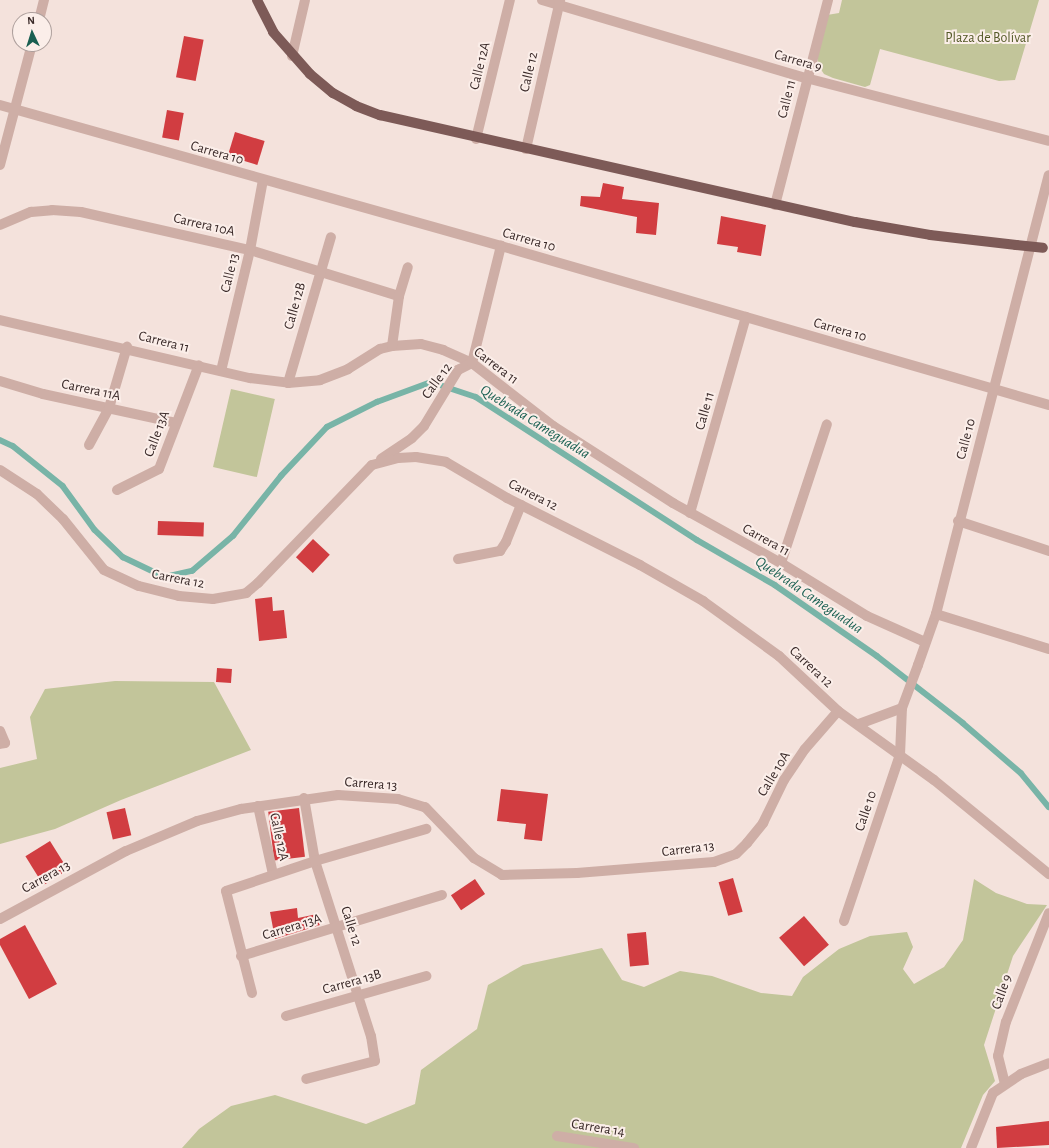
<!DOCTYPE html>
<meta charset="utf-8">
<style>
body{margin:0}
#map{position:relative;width:1049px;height:1148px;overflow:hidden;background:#f4e2dc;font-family:"Alegreya Sans",sans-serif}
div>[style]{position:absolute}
.green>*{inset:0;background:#c2c59a;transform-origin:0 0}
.stream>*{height:5.5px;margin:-2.75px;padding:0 2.75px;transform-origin:2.75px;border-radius:2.75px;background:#78b4a7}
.building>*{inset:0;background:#d13d41;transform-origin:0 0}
.minor>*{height:10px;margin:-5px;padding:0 5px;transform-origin:5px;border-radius:5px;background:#ceaea6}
.major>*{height:10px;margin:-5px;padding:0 5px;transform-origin:5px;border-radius:5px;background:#7d5a57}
.major-bridge>*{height:10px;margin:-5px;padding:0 5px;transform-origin:5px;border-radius:5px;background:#7d5a57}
span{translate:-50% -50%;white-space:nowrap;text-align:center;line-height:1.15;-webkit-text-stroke:4px #fbeee9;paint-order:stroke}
.park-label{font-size:14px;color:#555a29}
.street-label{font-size:14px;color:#392928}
.water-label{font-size:15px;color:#195f51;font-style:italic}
.north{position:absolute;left:12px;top:12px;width:40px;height:40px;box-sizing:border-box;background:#fbeee9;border:1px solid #ad9f9c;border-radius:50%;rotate:356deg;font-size:11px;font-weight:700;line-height:16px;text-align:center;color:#392928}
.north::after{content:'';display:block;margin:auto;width:14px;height:18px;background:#195f51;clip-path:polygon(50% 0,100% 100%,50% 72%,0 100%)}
</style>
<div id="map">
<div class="green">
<div style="clip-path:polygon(842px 0,1039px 0,1015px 80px,999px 81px,880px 49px,870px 85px,865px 87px,833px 78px,824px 74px,818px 65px,817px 54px,827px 15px,839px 13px)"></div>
<div style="left:231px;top:389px;width:45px;height:80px;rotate:13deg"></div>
<div style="clip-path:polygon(115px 681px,214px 682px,251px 750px,121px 800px,55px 829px,0 844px,0 768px,37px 759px,30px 717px,45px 689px)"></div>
<div style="clip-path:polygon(974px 879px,996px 893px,1027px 904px,1047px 905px,1013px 956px,984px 1045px,995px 1081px,983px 1095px,961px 1148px,182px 1148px,199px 1129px,231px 1106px,275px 1095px,366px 1124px,415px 1104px,421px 1070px,477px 1029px,488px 985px,523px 965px,602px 948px,622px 980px,644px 987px,680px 971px,712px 976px,761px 993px,792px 996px,803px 977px,839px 949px,870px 936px,907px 932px,913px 947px,903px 969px,914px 984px,944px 967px,963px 940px)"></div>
</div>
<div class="stream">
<div style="left:0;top:440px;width:14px;rotate:25deg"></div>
<div style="left:13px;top:446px;width:64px;rotate:38.7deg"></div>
<div style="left:63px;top:486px;width:54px;rotate:54deg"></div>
<div style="left:95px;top:530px;width:39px;rotate:44deg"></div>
<div style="left:123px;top:557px;width:47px;rotate:25.5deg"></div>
<div style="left:165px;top:577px;width:28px;rotate:-13deg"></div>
<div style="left:192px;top:571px;width:54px;rotate:-40.5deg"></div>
<div style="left:233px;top:536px;width:77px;rotate:-51.3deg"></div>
<div style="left:281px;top:476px;width:67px;rotate:-46.8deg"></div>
<div style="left:327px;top:427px;width:56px;rotate:-26.6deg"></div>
<div style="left:377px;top:402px;width:58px;rotate:-20.3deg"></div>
<div style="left:431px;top:382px;width:47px;rotate:18.4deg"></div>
<div style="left:476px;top:397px;width:263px;rotate:32.9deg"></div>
<div style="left:697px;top:540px;width:90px;rotate:30deg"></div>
<div style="left:775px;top:585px;width:124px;rotate:34.8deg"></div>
<div style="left:877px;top:656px;width:109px;rotate:37.9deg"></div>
<div style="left:963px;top:723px;width:77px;rotate:40.8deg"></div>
<div style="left:1021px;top:773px;width:44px;rotate:50.5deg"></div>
</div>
<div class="building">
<div style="left:184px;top:36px;width:20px;height:42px;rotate:11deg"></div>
<div style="left:167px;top:110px;width:17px;height:28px;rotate:10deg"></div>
<div style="left:235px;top:132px;width:31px;height:25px;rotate:17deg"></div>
<div style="clip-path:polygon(603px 183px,624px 187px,622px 199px,659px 203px,656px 235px,636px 233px,637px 217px,580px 206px,581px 196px,600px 197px)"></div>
<div style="clip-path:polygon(721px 216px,766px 225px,761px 256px,737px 252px,738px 247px,717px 244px)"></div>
<div style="left:158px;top:521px;width:46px;height:14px;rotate:2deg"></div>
<div style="left:313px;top:539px;width:23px;height:25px;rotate:43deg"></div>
<div style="clip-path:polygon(272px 597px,273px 611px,284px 610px,287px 638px,259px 641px,255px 599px)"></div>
<div style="left:217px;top:668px;width:15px;height:14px;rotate:4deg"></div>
<div style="clip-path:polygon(501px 789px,548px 794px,542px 841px,524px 839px,526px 824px,497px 821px)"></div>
<div style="left:125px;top:808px;width:28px;height:19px;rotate:77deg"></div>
<div style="left:299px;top:808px;width:49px;height:31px;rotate:83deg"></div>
<div style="left:50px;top:841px;width:34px;height:29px;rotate:58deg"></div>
<div style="left:733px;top:878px;width:35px;height:15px;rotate:74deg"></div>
<div style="left:475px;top:879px;width:18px;height:29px;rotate:56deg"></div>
<div style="clip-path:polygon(297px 908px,298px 918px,317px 914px,320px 925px,275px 939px,270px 912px)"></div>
<div style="left:804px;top:916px;width:38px;height:33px;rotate:49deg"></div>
<div style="clip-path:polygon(25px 925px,57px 984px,29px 999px,0 945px,0 939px)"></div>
<div style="left:646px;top:932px;width:33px;height:19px;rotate:85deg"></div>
<div style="clip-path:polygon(1049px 1121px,1049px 1145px,997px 1148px,996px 1127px)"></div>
</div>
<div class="minor">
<div style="left:542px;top:0;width:275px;rotate:16.5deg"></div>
<div style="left:806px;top:78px;width:251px;rotate:14.5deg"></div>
<div style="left:39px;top:20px;width:21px;rotate:-76deg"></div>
<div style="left:292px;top:56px;width:57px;rotate:-76.9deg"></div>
<div style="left:0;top:105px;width:520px;rotate:15.72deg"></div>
<div style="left:501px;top:246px;width:571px;rotate:16.18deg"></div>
<div style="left:476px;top:139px;width:143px;rotate:-76.3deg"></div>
<div style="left:526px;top:149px;width:153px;rotate:-77.1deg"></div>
<div style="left:0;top:165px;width:125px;rotate:-75.2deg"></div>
<div style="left:775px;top:205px;width:212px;rotate:-75.5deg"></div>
<div style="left:0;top:225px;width:34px;rotate:-23deg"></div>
<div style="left:31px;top:212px;width:21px;rotate:-5deg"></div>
<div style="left:52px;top:210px;width:29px;rotate:4deg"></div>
<div style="left:81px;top:212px;width:173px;rotate:12.7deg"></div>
<div style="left:250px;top:250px;width:156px;rotate:17.2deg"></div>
<div style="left:0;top:320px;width:257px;rotate:13.1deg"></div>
<div style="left:250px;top:378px;width:38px;rotate:7deg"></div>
<div style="left:288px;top:383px;width:32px;rotate:-5deg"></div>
<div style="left:320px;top:380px;width:30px;rotate:-21deg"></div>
<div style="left:348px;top:369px;width:38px;rotate:-32deg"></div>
<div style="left:380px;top:349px;width:12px;rotate:-14deg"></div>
<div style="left:392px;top:346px;width:29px;rotate:-4deg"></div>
<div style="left:421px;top:344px;width:23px;rotate:15deg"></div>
<div style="left:443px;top:350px;width:32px;rotate:24deg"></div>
<div style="left:472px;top:363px;width:103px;rotate:37.9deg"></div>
<div style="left:553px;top:426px;width:143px;rotate:32.7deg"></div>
<div style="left:673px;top:503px;width:124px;rotate:29.1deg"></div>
<div style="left:781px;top:563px;width:101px;rotate:31.6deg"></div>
<div style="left:867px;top:616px;width:64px;rotate:24.1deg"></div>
<div style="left:392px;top:346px;width:50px;rotate:-82deg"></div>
<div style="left:399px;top:296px;width:30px;rotate:-73deg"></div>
<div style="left:221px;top:371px;width:124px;rotate:-76.5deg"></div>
<div style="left:250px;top:250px;width:71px;rotate:-79.5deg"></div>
<div style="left:0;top:381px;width:45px;rotate:16.8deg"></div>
<div style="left:43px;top:394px;width:136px;rotate:12.3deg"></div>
<div style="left:288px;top:383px;width:152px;rotate:-73.6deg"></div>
<div style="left:89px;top:445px;width:42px;rotate:-61.6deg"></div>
<div style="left:109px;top:408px;width:64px;rotate:-73.6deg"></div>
<div style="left:381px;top:459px;width:37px;rotate:-34deg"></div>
<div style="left:412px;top:438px;width:17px;rotate:-45deg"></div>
<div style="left:424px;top:426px;width:66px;rotate:-58.7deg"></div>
<div style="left:458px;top:370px;width:16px;rotate:-27deg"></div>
<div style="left:472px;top:363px;width:121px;rotate:-76.1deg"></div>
<div style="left:0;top:470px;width:44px;rotate:33deg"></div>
<div style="left:37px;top:494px;width:36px;rotate:44deg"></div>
<div style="left:63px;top:519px;width:65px;rotate:51.2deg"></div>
<div style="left:104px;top:570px;width:38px;rotate:25deg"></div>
<div style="left:139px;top:586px;width:41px;rotate:14deg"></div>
<div style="left:179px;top:596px;width:34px;rotate:5deg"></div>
<div style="left:213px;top:599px;width:34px;rotate:-10deg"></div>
<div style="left:246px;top:593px;width:16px;rotate:-40deg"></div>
<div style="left:258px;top:583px;width:164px;rotate:-46deg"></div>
<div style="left:372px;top:465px;width:27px;rotate:-15deg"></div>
<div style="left:398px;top:458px;width:18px;rotate:-3deg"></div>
<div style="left:416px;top:457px;width:30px;rotate:9deg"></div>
<div style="left:446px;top:462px;width:71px;rotate:30.5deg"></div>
<div style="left:507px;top:498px;width:149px;rotate:26.7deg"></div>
<div style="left:640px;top:565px;width:73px;rotate:29.7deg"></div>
<div style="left:703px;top:601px;width:94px;rotate:35.9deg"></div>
<div style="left:779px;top:656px;width:81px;rotate:43deg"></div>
<div style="left:838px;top:711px;width:118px;rotate:35.7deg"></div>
<div style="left:934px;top:780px;width:149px;rotate:39.3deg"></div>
<div style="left:117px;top:490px;width:47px;rotate:-26.6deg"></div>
<div style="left:159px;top:469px;width:111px;rotate:-69deg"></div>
<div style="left:690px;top:513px;width:204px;rotate:-74.1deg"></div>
<div style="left:958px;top:521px;width:96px;rotate:18.2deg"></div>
<div style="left:458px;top:559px;width:43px;rotate:-10.8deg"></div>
<div style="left:500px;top:551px;width:11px;rotate:-56deg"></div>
<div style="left:506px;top:542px;width:40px;rotate:-68deg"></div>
<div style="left:781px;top:563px;width:146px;rotate:-71.7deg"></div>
<div style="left:936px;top:614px;width:118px;rotate:17.2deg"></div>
<div style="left:859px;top:724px;width:46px;rotate:-20.4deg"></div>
<div style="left:902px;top:708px;width:46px;rotate:-69.6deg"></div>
<div style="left:918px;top:665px;width:54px;rotate:-70.6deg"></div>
<div style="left:936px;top:614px;width:453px;rotate:-75.6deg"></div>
<div style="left:0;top:731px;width:13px;rotate:67deg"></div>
<div style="left:5px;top:743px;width:5px;rotate:169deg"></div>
<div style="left:304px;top:798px;width:64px;rotate:80.1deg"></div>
<div style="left:315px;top:861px;width:184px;rotate:72.3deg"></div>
<div style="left:371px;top:1036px;width:25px;rotate:81deg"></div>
<div style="left:375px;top:1061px;width:71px;rotate:165.4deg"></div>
<div style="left:258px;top:806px;width:70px;rotate:77.6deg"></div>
<div style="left:0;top:919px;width:143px;rotate:-28.4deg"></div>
<div style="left:126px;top:851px;width:77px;rotate:-22.9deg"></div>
<div style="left:197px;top:821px;width:46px;rotate:-15.3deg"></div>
<div style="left:241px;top:809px;width:98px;rotate:-8.2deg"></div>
<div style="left:338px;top:795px;width:60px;rotate:3.8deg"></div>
<div style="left:398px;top:799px;width:28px;rotate:17deg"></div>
<div style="left:425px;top:807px;width:71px;rotate:46.1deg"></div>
<div style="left:474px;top:858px;width:33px;rotate:31deg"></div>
<div style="left:502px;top:875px;width:75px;rotate:-1.5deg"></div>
<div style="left:577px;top:873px;width:137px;rotate:-4.6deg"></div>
<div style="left:714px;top:862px;width:23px;rotate:-20deg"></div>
<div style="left:736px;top:854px;width:16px;rotate:-45deg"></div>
<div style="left:747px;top:843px;width:26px;rotate:-51deg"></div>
<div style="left:763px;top:823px;width:48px;rotate:-64deg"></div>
<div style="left:784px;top:780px;width:37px;rotate:-56deg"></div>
<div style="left:805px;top:749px;width:50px;rotate:-49deg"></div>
<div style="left:844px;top:921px;width:175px;rotate:-71.4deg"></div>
<div style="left:900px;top:755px;width:47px;rotate:-87.6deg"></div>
<div style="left:241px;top:956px;width:210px;rotate:-16.9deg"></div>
<div style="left:252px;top:993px;width:105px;rotate:-104.3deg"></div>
<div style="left:226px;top:891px;width:94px;rotate:-18.6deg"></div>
<div style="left:315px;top:861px;width:116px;rotate:-16.1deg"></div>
<div style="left:286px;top:1016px;width:146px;rotate:-15.9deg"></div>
<div style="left:1005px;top:1084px;width:29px;rotate:-104deg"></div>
<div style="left:998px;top:1056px;width:35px;rotate:-77deg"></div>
<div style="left:1006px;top:1022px;width:117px;rotate:-68.5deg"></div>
<div style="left:557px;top:1136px;width:78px;rotate:8.9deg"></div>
<div style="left:971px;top:1148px;width:59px;rotate:-68.2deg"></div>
<div style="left:993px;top:1093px;width:34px;rotate:-34deg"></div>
<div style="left:1021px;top:1074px;width:30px;rotate:-21deg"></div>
</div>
<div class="major">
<div style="left:257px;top:0;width:36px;rotate:63deg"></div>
<div style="left:273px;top:32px;width:56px;rotate:48.6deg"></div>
<div style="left:310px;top:74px;width:30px;rotate:40deg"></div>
<div style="left:333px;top:93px;width:26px;rotate:29deg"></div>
<div style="left:356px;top:106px;width:26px;rotate:21deg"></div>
<div style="left:380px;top:115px;width:487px;rotate:12.7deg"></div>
<div style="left:855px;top:222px;width:76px;rotate:9.8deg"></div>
<div style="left:930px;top:235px;width:87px;rotate:6.6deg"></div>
</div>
<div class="major-bridge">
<div style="left:1016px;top:245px;width:27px;rotate:6deg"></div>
</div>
<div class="park-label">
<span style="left:988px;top:38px">Plaza de Bolívar</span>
</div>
<div class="street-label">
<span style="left:798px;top:61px;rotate:16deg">Carrera 9</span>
<span style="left:480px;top:66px;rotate:-76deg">Calle 12A</span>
<span style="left:529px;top:72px;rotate:-77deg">Calle 12</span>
<span style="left:787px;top:99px;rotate:-76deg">Calle 11</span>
<span style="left:217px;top:153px;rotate:16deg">Carrera 10</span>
<span style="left:204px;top:225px;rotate:13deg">Carrera 10A</span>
<span style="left:529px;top:240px;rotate:16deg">Carrera 10</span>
<span style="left:230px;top:273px;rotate:-76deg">Calle 13</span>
<span style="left:295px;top:306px;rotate:-74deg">Calle 12B</span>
<span style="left:840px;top:330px;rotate:16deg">Carrera 10</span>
<span style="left:164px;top:342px;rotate:14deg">Carrera 11</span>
<span style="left:496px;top:366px;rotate:37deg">Carrera 11</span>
<span style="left:437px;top:381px;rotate:-54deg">Calle 12</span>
<span style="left:91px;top:390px;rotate:12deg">Carrera 11A</span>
<span style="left:705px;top:411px;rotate:-74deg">Calle 11</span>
<span style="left:157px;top:434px;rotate:-69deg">Calle 13A</span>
<span style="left:966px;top:439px;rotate:-75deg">Calle 10</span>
<span style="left:533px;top:495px;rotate:27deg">Carrera 12</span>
<span style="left:766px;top:540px;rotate:29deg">Carrera 11</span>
<span style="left:178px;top:579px;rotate:11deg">Carrera 12</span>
<span style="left:811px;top:667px;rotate:43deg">Carrera 12</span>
<span style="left:774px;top:774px;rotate:-59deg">Calle 10A</span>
<span style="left:371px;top:784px;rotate:4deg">Carrera 13</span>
<span style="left:866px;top:811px;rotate:-71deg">Calle 10</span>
<span style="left:279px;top:837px;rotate:78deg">Calle 12A</span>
<span style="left:688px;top:849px;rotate:-7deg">Carrera 13</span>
<span style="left:46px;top:877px;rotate:-29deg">Carrera 13</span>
<span style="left:351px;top:926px;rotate:72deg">Calle 12</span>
<span style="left:292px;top:927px;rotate:-17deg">Carrera 13A</span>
<span style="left:352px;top:982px;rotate:-16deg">Carrera 13B</span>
<span style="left:1002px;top:992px;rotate:-70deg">Calle 9</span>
<span style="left:598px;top:1128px;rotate:9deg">Carrera 14</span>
</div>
<div class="water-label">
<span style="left:535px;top:422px;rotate:32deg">Quebrada Cameguadua</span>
<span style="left:809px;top:595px;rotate:34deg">Quebrada Cameguadua</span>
</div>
<div class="north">N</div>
</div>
